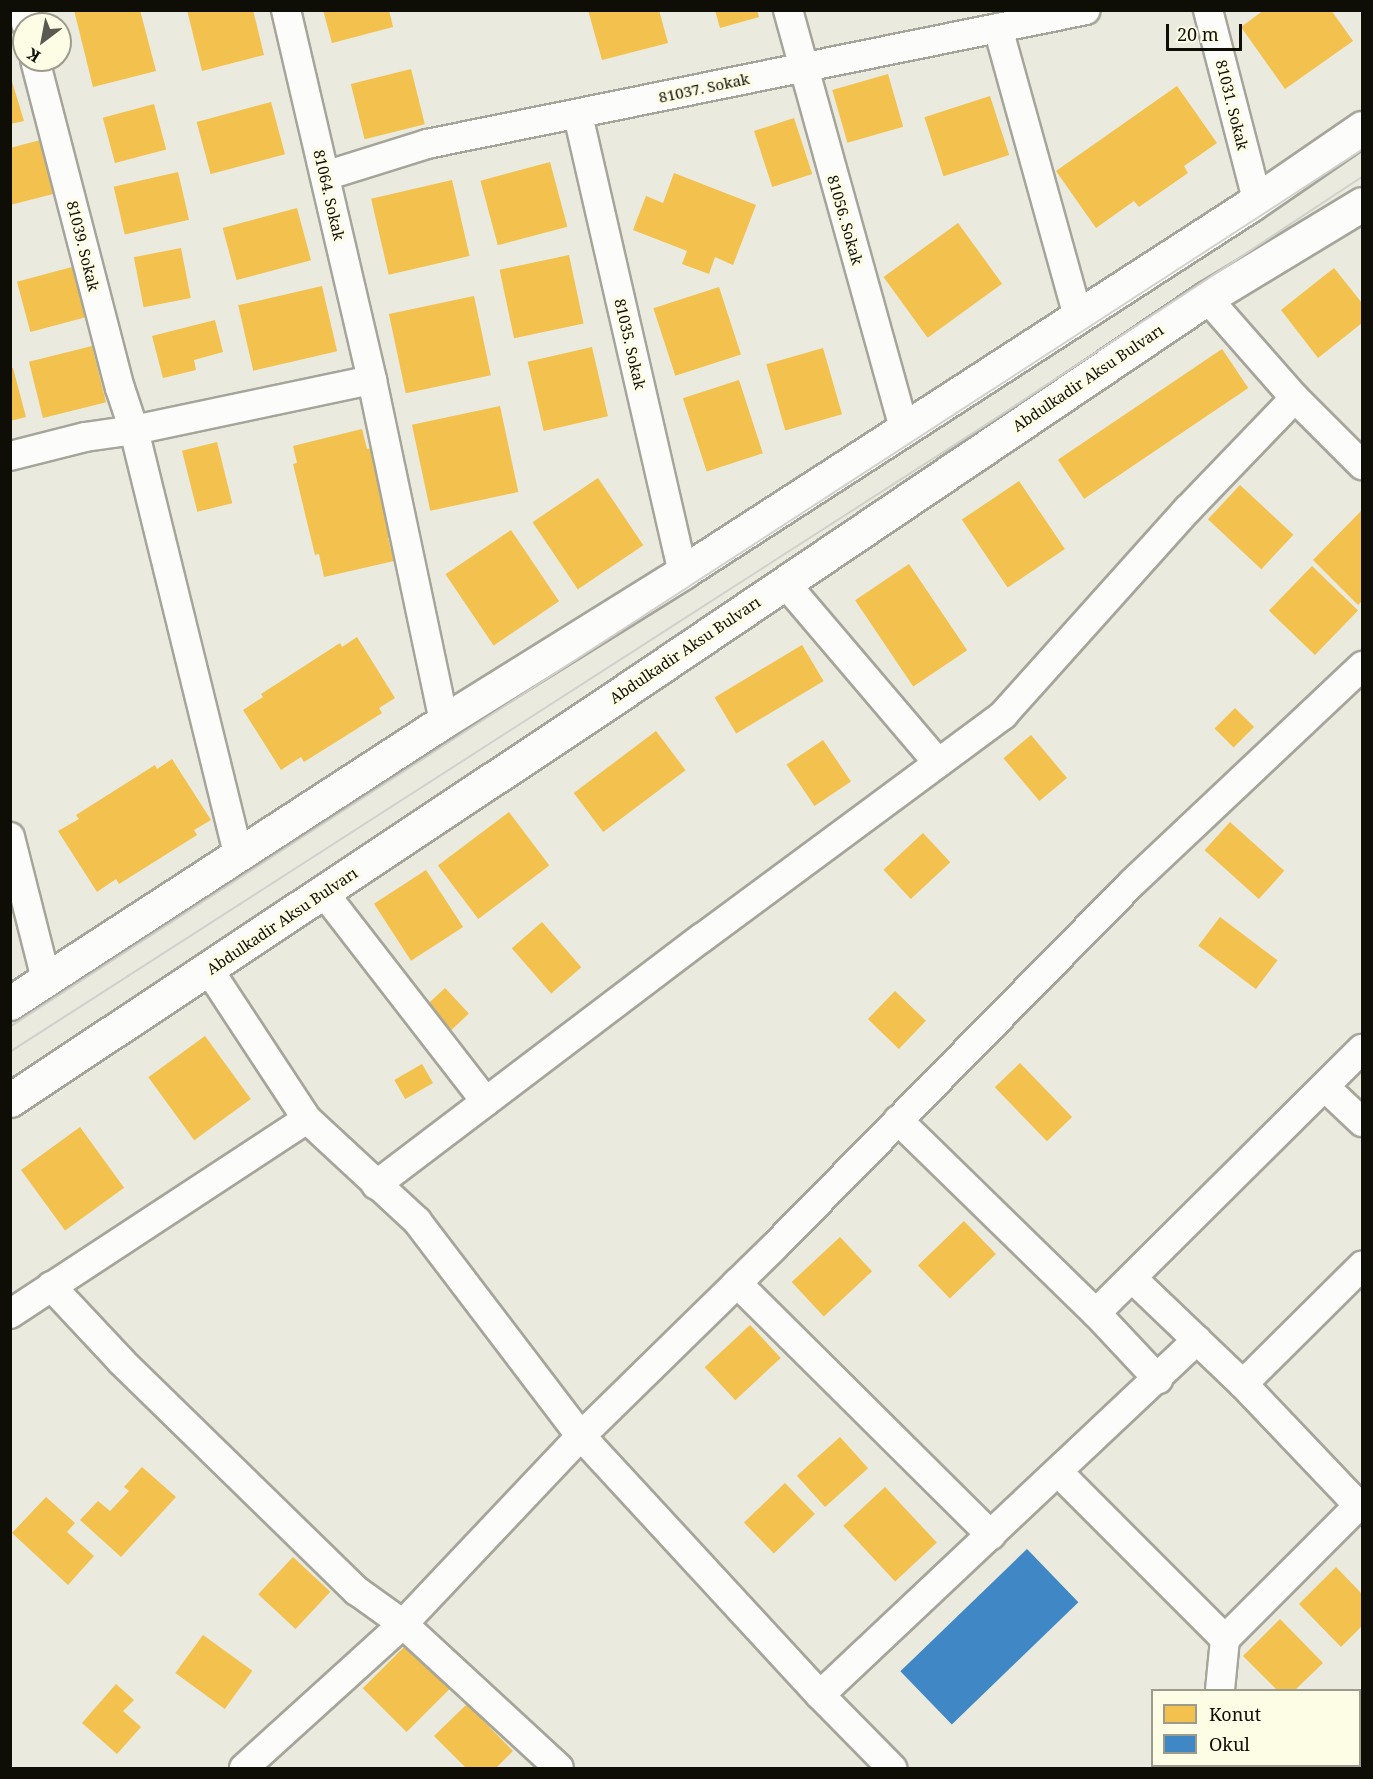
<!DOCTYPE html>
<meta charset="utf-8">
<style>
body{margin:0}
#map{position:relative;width:1373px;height:1779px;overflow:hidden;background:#eaeade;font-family:"Noto Serif",serif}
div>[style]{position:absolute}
.homes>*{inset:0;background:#f2c14e;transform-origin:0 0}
.schools>*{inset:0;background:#3f88c5;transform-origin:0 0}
.roads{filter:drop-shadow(2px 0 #a5a59b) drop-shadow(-2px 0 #a5a59b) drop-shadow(0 2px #a5a59b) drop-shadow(0 -2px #a5a59b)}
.minor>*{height:28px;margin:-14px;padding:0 14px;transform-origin:14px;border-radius:14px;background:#fcfcfa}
.major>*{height:33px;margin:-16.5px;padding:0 16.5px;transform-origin:16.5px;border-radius:16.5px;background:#fcfcfa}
.tram>*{height:1.5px;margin:-0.75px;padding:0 0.75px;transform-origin:0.75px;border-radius:0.75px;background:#d0d0cc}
span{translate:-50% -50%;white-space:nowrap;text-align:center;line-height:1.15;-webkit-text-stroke:6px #fdfce5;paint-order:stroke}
.street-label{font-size:15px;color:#0e0d06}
.frame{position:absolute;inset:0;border:12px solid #0e0d06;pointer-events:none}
.legend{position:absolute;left:1151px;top:1689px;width:210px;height:78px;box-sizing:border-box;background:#fdfce5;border:2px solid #9d9c8c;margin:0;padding:8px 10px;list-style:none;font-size:18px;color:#0e0d06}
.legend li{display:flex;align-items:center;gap:12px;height:30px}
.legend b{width:30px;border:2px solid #9d9c8c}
.north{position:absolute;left:12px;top:12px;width:60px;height:60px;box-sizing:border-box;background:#fdfce5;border:2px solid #9d9c8c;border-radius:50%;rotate:212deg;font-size:16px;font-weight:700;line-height:24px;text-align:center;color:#0e0d06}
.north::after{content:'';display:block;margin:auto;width:21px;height:27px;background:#5b5a52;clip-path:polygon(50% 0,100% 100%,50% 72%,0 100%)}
.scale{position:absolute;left:1166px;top:24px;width:76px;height:27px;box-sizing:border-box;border:3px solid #0e0d06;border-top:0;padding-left:8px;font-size:18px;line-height:21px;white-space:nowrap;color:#0e0d06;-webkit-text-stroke:4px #fdfce5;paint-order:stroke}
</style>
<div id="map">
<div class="homes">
<div style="clip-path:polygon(74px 10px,140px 10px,156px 71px,93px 87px)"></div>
<div style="clip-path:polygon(187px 10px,253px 10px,264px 55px,202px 71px)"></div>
<div style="clip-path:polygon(323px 10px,389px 10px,393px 27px,332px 43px)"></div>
<div style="clip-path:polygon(588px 10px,659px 10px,668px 43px,602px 60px)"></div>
<div style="clip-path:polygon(715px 10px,757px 10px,759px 17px,720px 28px)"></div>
<div style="clip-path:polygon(1264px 10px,1331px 10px,1353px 41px,1285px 89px,1241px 27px)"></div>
<div style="left:411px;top:69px;width:57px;height:62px;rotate:76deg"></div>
<div style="left:888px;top:74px;width:55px;height:58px;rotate:74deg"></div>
<div style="clip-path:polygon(10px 75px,24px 121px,10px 124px)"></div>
<div style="clip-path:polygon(1177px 86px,1217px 143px,1184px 166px,1188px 173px,1139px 207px,1134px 201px,1096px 228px,1056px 171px)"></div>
<div style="left:990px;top:96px;width:62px;height:69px;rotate:72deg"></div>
<div style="left:271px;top:102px;width:54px;height:77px;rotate:75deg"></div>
<div style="left:154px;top:104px;width:47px;height:53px;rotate:75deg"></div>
<div style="left:794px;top:118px;width:59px;height:42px;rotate:72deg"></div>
<div style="clip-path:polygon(48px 138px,61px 192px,10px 205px,10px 148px)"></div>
<div style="left:550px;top:162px;width:67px;height:72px;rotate:75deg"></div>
<div style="left:178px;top:172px;width:49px;height:66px;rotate:77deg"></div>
<div style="clip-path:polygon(674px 173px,756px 205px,733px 265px,715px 257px,709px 274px,682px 264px,687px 251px,633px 230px,646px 196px,663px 203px)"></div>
<div style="left:452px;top:180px;width:78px;height:83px;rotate:77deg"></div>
<div style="left:297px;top:208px;width:54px;height:77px;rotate:75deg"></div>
<div style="left:958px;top:223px;width:75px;height:92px;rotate:54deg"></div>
<div style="left:181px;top:248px;width:51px;height:48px;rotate:79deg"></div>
<div style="left:569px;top:255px;width:70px;height:71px;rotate:78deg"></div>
<div style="left:72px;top:267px;width:52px;height:57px;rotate:75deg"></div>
<div style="clip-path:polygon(1334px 268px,1362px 303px,1362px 323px,1318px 358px,1281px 310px)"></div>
<div style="left:322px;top:286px;width:67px;height:86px;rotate:77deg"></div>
<div style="left:719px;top:287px;width:71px;height:69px;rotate:72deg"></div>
<div style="left:474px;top:296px;width:81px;height:87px;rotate:78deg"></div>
<div style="clip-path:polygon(215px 320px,223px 352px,194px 360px,196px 370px,163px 378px,152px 336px)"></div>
<div style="left:92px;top:346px;width:58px;height:65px;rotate:76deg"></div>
<div style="left:592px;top:347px;width:71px;height:66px;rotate:77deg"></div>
<div style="left:823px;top:348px;width:69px;height:59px;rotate:74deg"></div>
<div style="left:1222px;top:349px;width:47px;height:198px;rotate:56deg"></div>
<div style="clip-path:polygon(10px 368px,13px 368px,26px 417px,10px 421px)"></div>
<div style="left:739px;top:380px;width:77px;height:59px;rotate:72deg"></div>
<div style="left:500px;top:406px;width:88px;height:90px;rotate:78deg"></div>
<div style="clip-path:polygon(362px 429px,367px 449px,372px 448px,394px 537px,388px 538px,394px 561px,324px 577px,319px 554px,315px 555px,293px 464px,297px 463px,293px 446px)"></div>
<div style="left:217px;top:442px;width:63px;height:36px;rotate:76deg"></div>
<div style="left:598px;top:478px;width:81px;height:79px;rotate:56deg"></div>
<div style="left:1019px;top:481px;width:82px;height:69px;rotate:56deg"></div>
<div style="left:1240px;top:485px;width:73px;height:47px;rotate:43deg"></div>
<div style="clip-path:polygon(1362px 510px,1362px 601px,1358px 605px,1313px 560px)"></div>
<div style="left:511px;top:530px;width:86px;height:79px;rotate:56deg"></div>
<div style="left:909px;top:564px;width:104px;height:65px;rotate:56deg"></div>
<div style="left:1312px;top:566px;width:64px;height:62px;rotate:44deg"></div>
<div style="clip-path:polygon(357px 637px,395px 698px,379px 708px,382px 713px,304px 762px,301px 757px,281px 770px,243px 710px,263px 697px,261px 694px,340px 643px,342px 647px)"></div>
<div style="left:802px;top:645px;width:42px;height:102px;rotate:59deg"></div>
<div style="left:1235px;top:708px;width:27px;height:29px;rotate:45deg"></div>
<div style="left:656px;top:731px;width:49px;height:103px;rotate:53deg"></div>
<div style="left:1031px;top:735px;width:56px;height:36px;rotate:50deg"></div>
<div style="left:823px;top:740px;width:50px;height:44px;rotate:56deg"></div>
<div style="clip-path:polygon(172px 759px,211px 820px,194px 830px,197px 835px,119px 884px,116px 879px,97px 892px,58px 831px,79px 819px,76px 815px,155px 765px,157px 769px)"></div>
<div style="left:509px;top:812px;width:67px;height:89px;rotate:53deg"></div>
<div style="left:1230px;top:822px;width:73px;height:38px;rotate:42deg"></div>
<div style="left:923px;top:833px;width:40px;height:54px;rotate:47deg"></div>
<div style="left:426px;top:870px;width:68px;height:62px;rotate:57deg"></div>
<div style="left:1220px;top:917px;width:72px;height:36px;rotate:37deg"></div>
<div style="left:542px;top:922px;width:60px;height:40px;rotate:49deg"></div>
<div style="left:445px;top:988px;width:35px;height:24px;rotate:47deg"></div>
<div style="left:895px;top:991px;width:43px;height:39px;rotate:44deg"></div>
<div style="left:205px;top:1036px;width:78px;height:70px;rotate:54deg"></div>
<div style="left:1020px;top:1063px;width:75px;height:35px;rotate:46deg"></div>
<div style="left:422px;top:1064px;width:22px;height:32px;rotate:60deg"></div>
<div style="left:80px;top:1127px;width:75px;height:73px;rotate:54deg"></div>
<div style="left:964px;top:1221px;width:46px;height:64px;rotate:46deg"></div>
<div style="left:840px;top:1237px;width:47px;height:66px;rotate:47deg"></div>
<div style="left:750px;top:1325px;width:45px;height:62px;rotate:47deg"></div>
<div style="left:840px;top:1437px;width:42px;height:58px;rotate:48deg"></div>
<div style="clip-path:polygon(142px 1467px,176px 1497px,121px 1557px,80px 1520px,98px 1501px,110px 1511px,129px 1491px,124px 1487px)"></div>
<div style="left:785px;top:1483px;width:43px;height:57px;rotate:46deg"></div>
<div style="left:885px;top:1487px;width:76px;height:57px;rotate:47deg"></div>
<div style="clip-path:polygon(46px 1497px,75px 1523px,67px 1532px,94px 1556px,68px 1585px,12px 1533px)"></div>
<div style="left:293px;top:1557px;width:51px;height:51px;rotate:43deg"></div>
<div style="clip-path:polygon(1336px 1567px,1362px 1594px,1362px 1626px,1341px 1647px,1299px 1604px)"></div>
<div style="clip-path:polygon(1280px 1619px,1323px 1663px,1295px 1690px,1277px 1690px,1243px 1656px)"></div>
<div style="left:203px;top:1635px;width:61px;height:47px;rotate:36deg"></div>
<div style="left:408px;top:1643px;width:62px;height:64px;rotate:45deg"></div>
<div style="clip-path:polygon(116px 1684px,134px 1700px,123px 1711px,141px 1727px,117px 1754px,82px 1723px)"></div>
<div style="clip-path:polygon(467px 1704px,513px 1751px,496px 1768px,466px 1768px,434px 1736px)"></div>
<div style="clip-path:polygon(1362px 1745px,1362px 1768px,1344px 1768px,1341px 1766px,1360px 1766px,1360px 1748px)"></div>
</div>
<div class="schools">
<div style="left:1027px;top:1549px;width:74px;height:176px;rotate:46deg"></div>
</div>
<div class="roads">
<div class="minor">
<div style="left:23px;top:10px;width:14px;rotate:78deg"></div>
<div style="left:286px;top:10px;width:380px;rotate:76.9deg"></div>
<div style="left:372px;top:380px;width:349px;rotate:78.1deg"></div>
<div style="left:788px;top:10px;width:434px;rotate:74.5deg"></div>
<div style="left:1208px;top:10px;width:196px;rotate:75.5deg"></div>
<div style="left:998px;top:28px;width:299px;rotate:74.5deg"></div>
<div style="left:35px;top:60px;width:339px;rotate:75.5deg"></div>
<div style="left:120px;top:388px;width:44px;rotate:71.6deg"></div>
<div style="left:134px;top:430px;width:439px;rotate:76.2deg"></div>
<div style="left:578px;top:115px;width:469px;rotate:77.1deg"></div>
<div style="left:325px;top:176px;width:107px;rotate:-17.4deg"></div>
<div style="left:427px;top:144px;width:672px;rotate:-11.49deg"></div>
<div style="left:1207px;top:298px;width:133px;rotate:48.7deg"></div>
<div style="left:1295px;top:398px;width:95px;rotate:45deg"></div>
<div style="left:10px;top:456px;width:77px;rotate:-14.2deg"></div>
<div style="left:85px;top:437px;width:49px;rotate:-8.1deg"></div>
<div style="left:134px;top:430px;width:243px;rotate:-11.9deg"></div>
<div style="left:785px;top:583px;width:236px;rotate:49.6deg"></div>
<div style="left:10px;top:837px;width:146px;rotate:75.8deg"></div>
<div style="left:324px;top:893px;width:264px;rotate:52.2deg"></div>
<div style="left:209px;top:970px;width:178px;rotate:56.7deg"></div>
<div style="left:307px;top:1119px;width:150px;rotate:42.8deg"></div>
<div style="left:417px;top:1221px;width:270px;rotate:52.7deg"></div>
<div style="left:581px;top:1436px;width:352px;rotate:47.3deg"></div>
<div style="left:820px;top:1695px;width:103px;rotate:45.4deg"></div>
<div style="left:1325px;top:1087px;width:51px;rotate:43.4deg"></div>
<div style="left:898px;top:1120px;width:277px;rotate:44.3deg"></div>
<div style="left:1096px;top:1313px;width:91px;rotate:46.8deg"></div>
<div style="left:376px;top:1185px;width:409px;rotate:-37.2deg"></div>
<div style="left:702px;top:938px;width:375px;rotate:-36.5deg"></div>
<div style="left:1003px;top:715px;width:277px;rotate:-48.1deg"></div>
<div style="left:1188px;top:509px;width:154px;rotate:-46.1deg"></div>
<div style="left:1133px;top:1279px;width:152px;rotate:43.7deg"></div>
<div style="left:1243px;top:1384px;width:173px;rotate:46.4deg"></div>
<div style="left:737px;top:1283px;width:358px;rotate:44.8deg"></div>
<div style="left:51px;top:1286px;width:104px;rotate:46.9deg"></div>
<div style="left:122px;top:1362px;width:328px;rotate:44.3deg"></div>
<div style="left:357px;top:1591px;width:57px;rotate:35.7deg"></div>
<div style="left:403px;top:1624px;width:212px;rotate:42.7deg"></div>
<div style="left:1096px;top:1313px;width:375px;rotate:-44.8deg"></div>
<div style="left:10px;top:1314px;width:355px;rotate:-33.3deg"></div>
<div style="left:1243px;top:1384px;width:168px;rotate:-44.8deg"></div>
<div style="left:1058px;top:1472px;width:236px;rotate:45deg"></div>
<div style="left:1220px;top:1690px;width:51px;rotate:-84.4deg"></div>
<div style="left:1225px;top:1639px;width:190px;rotate:-45deg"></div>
<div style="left:820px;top:1695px;width:518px;rotate:-43.28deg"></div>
<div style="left:1258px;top:1766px;width:4px;rotate:34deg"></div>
<div style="left:244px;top:1768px;width:215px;rotate:-42.2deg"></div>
<div style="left:403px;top:1624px;width:259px;rotate:-46.6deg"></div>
<div style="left:581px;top:1436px;width:269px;rotate:-44.4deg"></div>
<div style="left:773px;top:1248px;width:513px;rotate:-45.47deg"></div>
<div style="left:1133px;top:882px;width:315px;rotate:-43.3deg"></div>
<div style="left:1195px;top:1768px;width:4px;rotate:-27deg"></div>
</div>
<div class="major">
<div style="left:10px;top:1003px;width:518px;rotate:-33.01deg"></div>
<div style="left:444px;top:721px;width:282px;rotate:-31.9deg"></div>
<div style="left:683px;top:572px;width:675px;rotate:-32.91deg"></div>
<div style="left:1250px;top:205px;width:136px;rotate:-34.5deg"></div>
<div style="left:10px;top:1100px;width:721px;rotate:-33.62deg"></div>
<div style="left:610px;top:701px;width:720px;rotate:-34.02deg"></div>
<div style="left:1207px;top:298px;width:181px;rotate:-31.2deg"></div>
</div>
</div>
<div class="tram">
<div style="left:10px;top:1027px;width:1612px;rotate:-32.97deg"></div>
<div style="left:10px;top:1052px;width:1171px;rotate:-32.73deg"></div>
<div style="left:995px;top:419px;width:440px;rotate:-33.4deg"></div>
</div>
<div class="street-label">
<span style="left:704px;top:88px;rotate:-12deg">81037. Sokak</span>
<span style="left:1232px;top:105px;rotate:76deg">81031. Sokak</span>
<span style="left:329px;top:195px;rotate:77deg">81064. Sokak</span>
<span style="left:845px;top:220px;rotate:74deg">81056. Sokak</span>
<span style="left:83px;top:246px;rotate:76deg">81039. Sokak</span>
<span style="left:630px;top:344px;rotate:77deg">81035. Sokak</span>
<span style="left:1088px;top:378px;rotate:-34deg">Abdulkadir Aksu Bulvarı</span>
<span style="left:685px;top:650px;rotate:-34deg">Abdulkadir Aksu Bulvarı</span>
<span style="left:282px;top:921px;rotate:-34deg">Abdulkadir Aksu Bulvarı</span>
</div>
<div class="frame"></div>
<ul class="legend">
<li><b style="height:16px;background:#f2c14e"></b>Konut</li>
<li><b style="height:16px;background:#3f88c5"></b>Okul</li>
</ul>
<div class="north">K</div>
<div class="scale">20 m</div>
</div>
